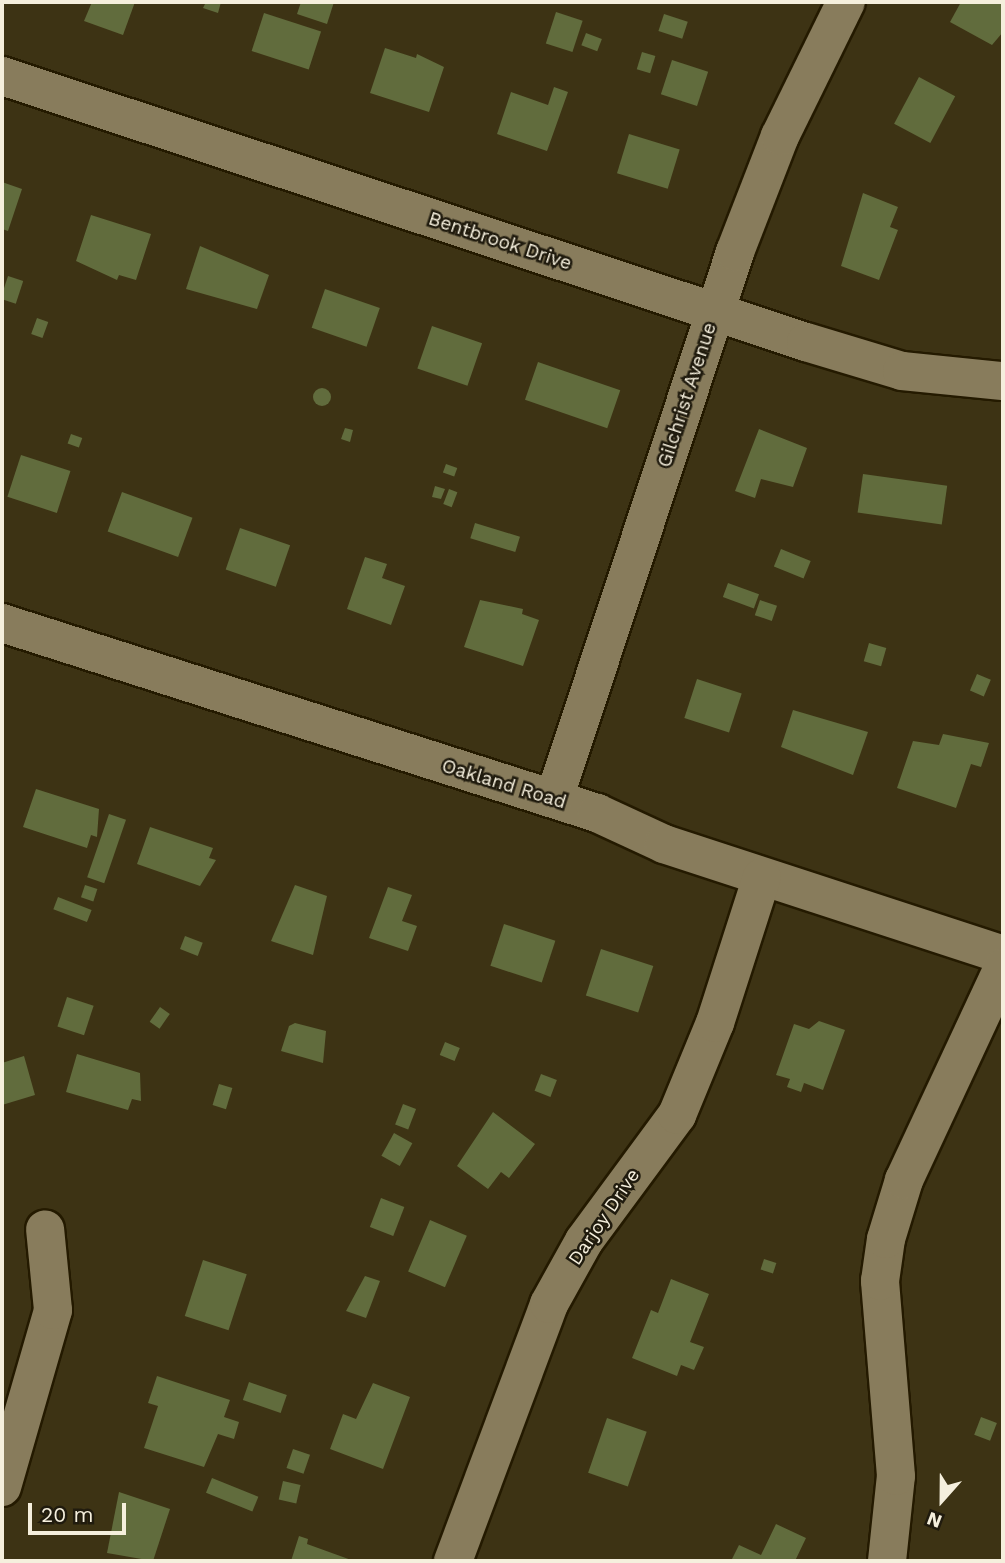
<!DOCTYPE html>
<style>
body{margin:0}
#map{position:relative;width:1005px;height:1563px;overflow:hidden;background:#3d3314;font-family:"Work Sans",sans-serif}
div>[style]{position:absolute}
.building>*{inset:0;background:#616c3d;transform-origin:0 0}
.round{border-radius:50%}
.roads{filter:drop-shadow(2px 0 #241a00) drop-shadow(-2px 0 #241a00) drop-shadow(0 2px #241a00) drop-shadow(0 -2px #241a00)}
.minor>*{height:38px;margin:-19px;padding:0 19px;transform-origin:19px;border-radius:19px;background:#887c5c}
span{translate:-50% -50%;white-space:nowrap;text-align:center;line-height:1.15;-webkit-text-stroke:5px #201b0e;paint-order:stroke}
.street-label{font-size:19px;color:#f5efdd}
.frame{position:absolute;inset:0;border:4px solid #f5efdd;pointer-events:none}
.north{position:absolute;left:907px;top:1465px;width:70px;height:70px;-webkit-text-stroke:5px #201b0e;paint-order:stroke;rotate:201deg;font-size:19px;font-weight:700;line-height:28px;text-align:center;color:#f5efdd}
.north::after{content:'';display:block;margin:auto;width:24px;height:32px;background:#f5efdd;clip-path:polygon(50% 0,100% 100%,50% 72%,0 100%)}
.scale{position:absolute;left:28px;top:1503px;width:98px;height:32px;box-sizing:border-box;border:4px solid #f5efdd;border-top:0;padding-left:9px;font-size:21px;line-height:24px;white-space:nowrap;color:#f5efdd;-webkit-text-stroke:5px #201b0e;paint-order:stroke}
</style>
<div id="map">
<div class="building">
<div style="clip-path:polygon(92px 2px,135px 2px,123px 35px,84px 21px)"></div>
<div style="clip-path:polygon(206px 2px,221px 2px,218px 13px,203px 8px)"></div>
<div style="clip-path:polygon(301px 2px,334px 2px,327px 24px,297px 14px)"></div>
<div style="clip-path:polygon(961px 2px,1003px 2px,1003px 32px,992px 45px,950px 22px)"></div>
<div style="left:556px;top:12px;width:28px;height:33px;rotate:18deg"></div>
<div style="left:264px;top:13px;width:60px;height:40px;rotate:18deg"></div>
<div style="left:664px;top:14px;width:25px;height:18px;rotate:18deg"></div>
<div style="left:586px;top:33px;width:17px;height:13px;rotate:21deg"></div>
<div style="clip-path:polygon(385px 48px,416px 58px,417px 54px,444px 67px,429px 112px,370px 93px)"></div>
<div style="left:642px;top:52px;width:14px;height:18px;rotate:17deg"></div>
<div style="left:672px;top:60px;width:38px;height:36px;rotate:18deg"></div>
<div style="left:919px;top:77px;width:41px;height:53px;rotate:28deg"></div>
<div style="clip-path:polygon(554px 87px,568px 92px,547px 151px,497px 134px,511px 92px,548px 105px)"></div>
<div style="left:629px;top:134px;width:53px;height:41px;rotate:17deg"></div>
<div style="clip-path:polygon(2px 182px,22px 189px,8px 231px,2px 229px)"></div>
<div style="clip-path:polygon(863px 193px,898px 207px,890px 227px,898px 230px,879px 280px,841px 266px)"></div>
<div style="clip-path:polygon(91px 215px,151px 234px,136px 280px,119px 275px,117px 280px,76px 261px)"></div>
<div style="clip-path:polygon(200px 246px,269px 275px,257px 309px,186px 289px)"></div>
<div style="left:8px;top:276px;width:16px;height:24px;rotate:18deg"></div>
<div style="left:325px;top:289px;width:58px;height:41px;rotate:19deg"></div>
<div style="left:37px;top:318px;width:12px;height:17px;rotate:20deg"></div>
<div style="left:432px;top:326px;width:53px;height:45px;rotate:19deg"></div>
<div style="left:538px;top:362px;width:87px;height:40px;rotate:19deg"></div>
<div class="round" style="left:313px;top:388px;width:18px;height:18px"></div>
<div style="clip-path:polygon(345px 428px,353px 430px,350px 442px,341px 439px)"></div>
<div style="clip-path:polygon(759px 429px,807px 448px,793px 487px,761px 479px,755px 498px,735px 491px)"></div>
<div style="left:71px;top:434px;width:12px;height:10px;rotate:20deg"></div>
<div style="left:21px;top:455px;width:52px;height:44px;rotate:18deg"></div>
<div style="left:446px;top:464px;width:12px;height:9px;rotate:20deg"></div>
<div style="left:863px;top:474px;width:85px;height:39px;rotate:8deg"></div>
<div style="clip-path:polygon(435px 486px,445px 489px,441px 499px,432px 497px)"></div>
<div style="left:449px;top:489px;width:9px;height:16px;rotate:21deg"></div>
<div style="left:122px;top:492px;width:75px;height:42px;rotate:20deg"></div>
<div style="left:475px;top:523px;width:47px;height:16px;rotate:17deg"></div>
<div style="left:240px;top:528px;width:53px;height:44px;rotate:19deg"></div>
<div style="left:781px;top:549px;width:32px;height:19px;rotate:22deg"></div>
<div style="clip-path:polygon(365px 557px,387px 564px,382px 578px,405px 586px,391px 625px,347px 609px)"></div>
<div style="left:728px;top:583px;width:33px;height:15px;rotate:20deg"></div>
<div style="clip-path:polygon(480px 600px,523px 609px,522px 614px,539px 620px,523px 666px,464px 647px)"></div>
<div style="left:760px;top:600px;width:18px;height:16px;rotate:19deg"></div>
<div style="left:869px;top:643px;width:18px;height:19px;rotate:16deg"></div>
<div style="left:977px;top:674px;width:15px;height:18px;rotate:23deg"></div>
<div style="left:697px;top:679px;width:47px;height:41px;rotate:18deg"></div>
<div style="clip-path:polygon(793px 710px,868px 732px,853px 775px,781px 747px)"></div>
<div style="clip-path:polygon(943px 734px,989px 743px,981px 767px,971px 764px,956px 808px,897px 788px,913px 741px,939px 745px)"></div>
<div style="clip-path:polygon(36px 789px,99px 809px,97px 837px,91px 835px,87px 848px,23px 827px)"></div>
<div style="left:109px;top:814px;width:18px;height:67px;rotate:19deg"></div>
<div style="clip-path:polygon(150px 827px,213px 848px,209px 858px,216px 860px,200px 886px,137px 864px)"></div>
<div style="left:85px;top:885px;width:13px;height:13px;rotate:18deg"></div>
<div style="clip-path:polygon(295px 885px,327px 896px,313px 955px,271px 941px)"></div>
<div style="clip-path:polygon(388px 887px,412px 895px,402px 921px,417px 926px,408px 951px,369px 938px)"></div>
<div style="left:58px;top:897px;width:36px;height:13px;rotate:21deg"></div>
<div style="left:504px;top:924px;width:54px;height:44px;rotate:18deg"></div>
<div style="left:185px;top:936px;width:19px;height:14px;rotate:21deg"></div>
<div style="left:601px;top:949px;width:55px;height:49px;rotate:18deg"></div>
<div style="left:67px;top:997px;width:28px;height:31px;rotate:18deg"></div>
<div style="left:160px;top:1007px;width:12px;height:18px;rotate:35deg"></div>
<div style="clip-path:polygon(819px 1021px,845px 1030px,823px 1090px,804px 1083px,801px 1092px,787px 1087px,790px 1079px,776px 1075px,794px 1024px,809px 1029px)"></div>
<div style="clip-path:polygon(295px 1023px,326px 1031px,323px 1063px,281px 1051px,289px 1026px)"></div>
<div style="left:445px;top:1042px;width:16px;height:14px;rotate:22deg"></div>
<div style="clip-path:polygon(77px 1054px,140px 1073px,141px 1101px,132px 1099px,128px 1110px,66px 1092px)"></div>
<div style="clip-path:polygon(24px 1056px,35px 1095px,2px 1105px,2px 1063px)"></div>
<div style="left:541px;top:1074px;width:17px;height:18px;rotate:21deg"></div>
<div style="left:219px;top:1084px;width:14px;height:22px;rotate:17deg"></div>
<div style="left:403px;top:1104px;width:14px;height:22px;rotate:21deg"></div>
<div style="clip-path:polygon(493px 1112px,535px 1144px,509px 1178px,501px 1172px,488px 1189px,457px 1166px)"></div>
<div style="left:394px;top:1133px;width:21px;height:26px;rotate:29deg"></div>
<div style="left:381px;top:1198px;width:25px;height:31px;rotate:21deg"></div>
<div style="left:430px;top:1220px;width:40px;height:56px;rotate:23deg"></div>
<div style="left:764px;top:1259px;width:13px;height:11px;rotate:18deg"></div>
<div style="left:203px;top:1260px;width:46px;height:59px;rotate:18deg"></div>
<div style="clip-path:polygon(365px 1276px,380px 1281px,366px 1318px,346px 1311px)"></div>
<div style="clip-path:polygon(671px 1279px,709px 1294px,690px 1342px,704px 1347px,694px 1370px,681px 1365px,677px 1376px,632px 1358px,651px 1310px,658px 1313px)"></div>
<div style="clip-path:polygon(157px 1376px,230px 1400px,224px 1417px,239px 1422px,234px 1439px,218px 1434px,204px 1467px,144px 1448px,158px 1406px,148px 1403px)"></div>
<div style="left:249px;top:1382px;width:40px;height:19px;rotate:19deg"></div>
<div style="clip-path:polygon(373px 1383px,410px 1397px,383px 1469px,330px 1449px,343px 1414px,356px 1419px)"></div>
<div style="left:981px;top:1417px;width:17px;height:19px;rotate:21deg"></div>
<div style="left:607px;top:1418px;width:42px;height:58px;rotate:19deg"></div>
<div style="left:293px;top:1449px;width:18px;height:20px;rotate:19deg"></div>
<div style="left:212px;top:1478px;width:50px;height:16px;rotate:22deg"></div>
<div style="left:283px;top:1481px;width:18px;height:19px;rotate:13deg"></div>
<div style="clip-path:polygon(119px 1492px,170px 1509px,153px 1561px,107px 1553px)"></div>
<div style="clip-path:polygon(776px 1524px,806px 1538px,795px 1561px,731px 1561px,739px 1545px,761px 1555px)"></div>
<div style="clip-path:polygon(299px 1536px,308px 1539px,307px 1544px,354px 1561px,291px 1561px)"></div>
</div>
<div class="roads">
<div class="minor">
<div style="left:2px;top:76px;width:847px;rotate:18.31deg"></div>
<div style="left:806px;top:342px;width:100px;rotate:16.8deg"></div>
<div style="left:902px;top:371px;width:101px;rotate:5.7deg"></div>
<div style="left:2px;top:623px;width:625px;rotate:17.71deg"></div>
<div style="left:597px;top:813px;width:74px;rotate:24.8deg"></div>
<div style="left:664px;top:844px;width:357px;rotate:18.1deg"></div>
<div style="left:554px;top:799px;width:576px;rotate:-71.69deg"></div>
<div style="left:735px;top:252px;width:124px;rotate:-68.8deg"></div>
<div style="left:780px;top:136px;width:149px;rotate:-63.8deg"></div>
<div style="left:2px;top:1487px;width:184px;rotate:-73.9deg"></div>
<div style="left:53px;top:1310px;width:81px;rotate:-95.6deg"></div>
<div style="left:453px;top:1561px;width:274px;rotate:-69.5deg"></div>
<div style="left:549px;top:1304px;width:72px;rotate:-60.9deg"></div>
<div style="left:584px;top:1241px;width:157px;rotate:-53.6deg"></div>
<div style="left:677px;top:1115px;width:100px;rotate:-67.6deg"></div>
<div style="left:715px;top:1023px;width:153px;rotate:-72.2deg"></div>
<div style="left:887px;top:1561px;width:85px;rotate:-84deg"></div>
<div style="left:896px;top:1476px;width:196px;rotate:-94.7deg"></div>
<div style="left:880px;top:1281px;width:42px;rotate:-81.9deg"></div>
<div style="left:886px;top:1239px;width:62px;rotate:-73deg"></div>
<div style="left:904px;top:1180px;width:234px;rotate:-65deg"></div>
</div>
</div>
<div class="street-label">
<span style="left:500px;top:241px;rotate:18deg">Bentbrook Drive</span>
<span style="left:687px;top:395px;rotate:-72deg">Gilchrist Avenue</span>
<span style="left:504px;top:784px;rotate:17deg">Oakland Road</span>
<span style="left:604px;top:1217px;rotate:-56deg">Darjoy Drive</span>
</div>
<div class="frame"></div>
<div class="north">N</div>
<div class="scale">20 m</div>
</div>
